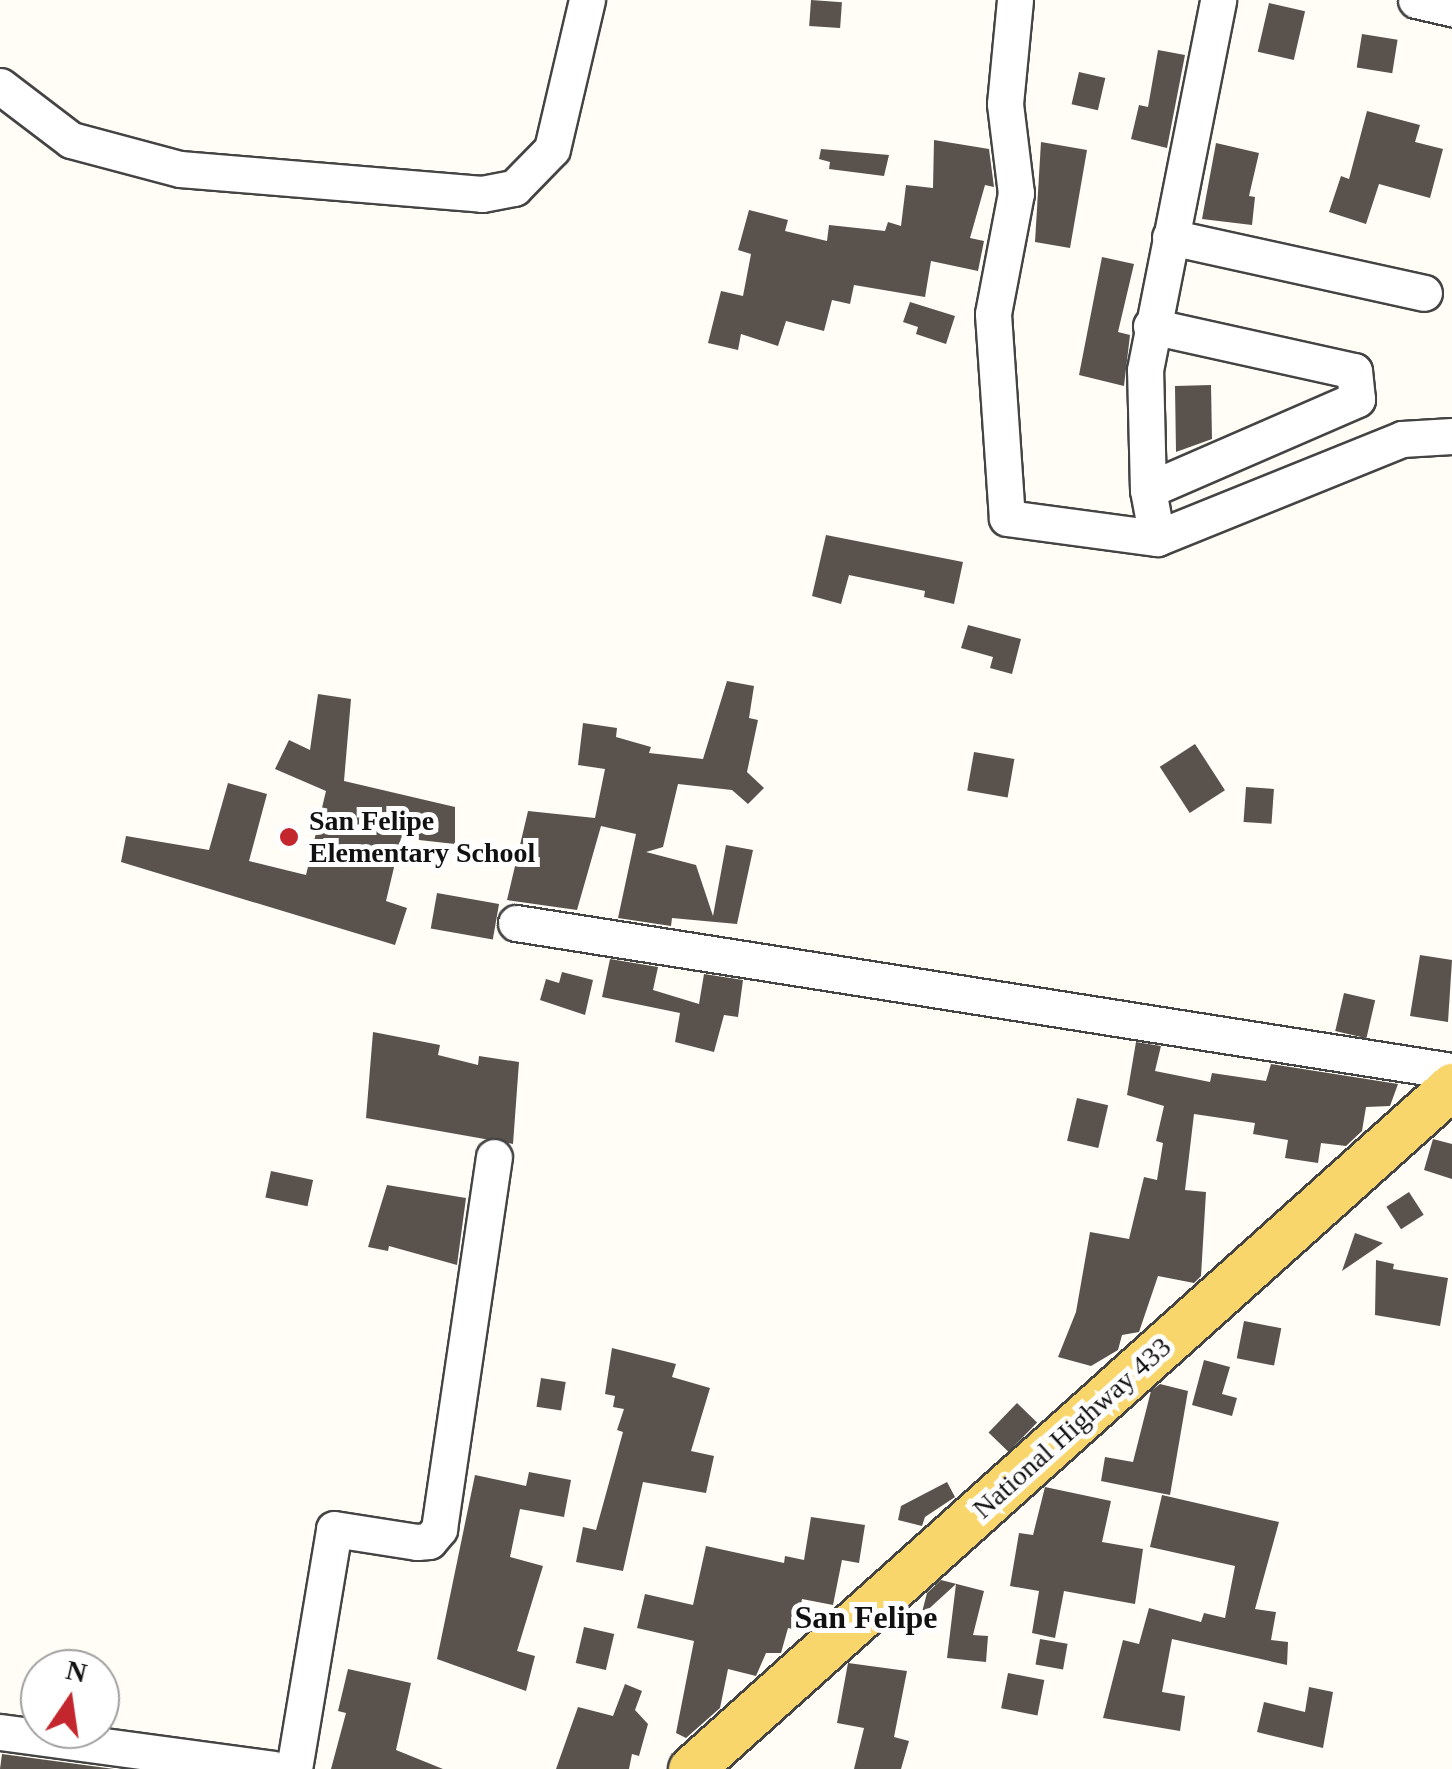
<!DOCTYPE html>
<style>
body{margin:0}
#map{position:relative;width:1452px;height:1769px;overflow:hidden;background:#fffdf5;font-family:Georgia,serif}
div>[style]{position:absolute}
.building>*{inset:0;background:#5a524d;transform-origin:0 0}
.roads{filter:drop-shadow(2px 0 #444) drop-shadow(-2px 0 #444) drop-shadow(0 2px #444) drop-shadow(0 -2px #444)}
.minor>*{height:35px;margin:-17.5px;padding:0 17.5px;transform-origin:17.5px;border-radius:17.5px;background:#fff}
.major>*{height:45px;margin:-22.5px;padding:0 22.5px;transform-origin:22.5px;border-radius:22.5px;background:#f9d66b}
.dots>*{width:28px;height:28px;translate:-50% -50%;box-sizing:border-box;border:5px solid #fff;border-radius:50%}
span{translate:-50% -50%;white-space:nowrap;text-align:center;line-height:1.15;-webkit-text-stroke:10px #fff;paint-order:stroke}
.poi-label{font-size:28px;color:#111;font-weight:700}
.left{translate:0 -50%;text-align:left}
.street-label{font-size:28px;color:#111}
.quarter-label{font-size:32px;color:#111;font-weight:700}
.north{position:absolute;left:20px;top:1649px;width:100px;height:100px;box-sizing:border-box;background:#fff;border:2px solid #a0a0a0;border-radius:50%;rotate:13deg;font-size:28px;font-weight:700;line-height:40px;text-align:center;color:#111}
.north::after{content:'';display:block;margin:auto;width:35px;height:45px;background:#c4262e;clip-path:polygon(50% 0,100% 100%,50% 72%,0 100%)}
</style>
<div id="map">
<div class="building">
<div style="left:811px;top:0;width:31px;height:26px;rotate:4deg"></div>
<div style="left:1269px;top:3px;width:37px;height:50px;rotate:13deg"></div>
<div style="left:1362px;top:34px;width:36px;height:34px;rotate:9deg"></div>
<div style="clip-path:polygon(1158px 50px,1185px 55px,1167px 148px,1131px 139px,1139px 105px,1148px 107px)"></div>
<div style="left:1079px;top:72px;width:27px;height:33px;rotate:13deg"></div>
<div style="clip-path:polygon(1367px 111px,1420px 125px,1415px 142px,1443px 149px,1430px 198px,1379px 184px,1366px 224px,1329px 212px,1341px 176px,1349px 179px)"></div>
<div style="clip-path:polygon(934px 140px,989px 149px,994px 187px,985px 185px,970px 238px,984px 241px,978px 271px,931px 261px,925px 297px,854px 285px,850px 304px,832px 300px,824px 331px,786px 321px,778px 346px,741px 334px,738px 350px,708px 343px,721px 291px,743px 296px,751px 254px,738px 250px,749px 210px,788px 220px,785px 231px,827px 241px,829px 225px,885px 231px,888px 222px,901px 226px,906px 185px,933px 188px)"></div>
<div style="clip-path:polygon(1041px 142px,1087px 150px,1070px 248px,1035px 242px)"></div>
<div style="clip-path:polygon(1216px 143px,1259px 153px,1249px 196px,1255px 197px,1252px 225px,1202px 219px)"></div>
<div style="clip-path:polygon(821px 149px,889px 155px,884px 176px,829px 169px,830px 162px,819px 159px)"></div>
<div style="clip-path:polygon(1102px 257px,1134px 264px,1118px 332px,1130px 335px,1124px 386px,1079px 375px)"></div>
<div style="clip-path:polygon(910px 302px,955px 316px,946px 344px,916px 334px,918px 327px,903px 322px)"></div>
<div style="clip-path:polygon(1211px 385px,1212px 439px,1176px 452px,1175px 386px)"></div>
<div style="clip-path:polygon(826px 535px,963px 562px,954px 604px,924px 597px,925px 591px,849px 575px,841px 604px,812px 596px)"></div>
<div style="clip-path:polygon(968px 625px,1021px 639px,1012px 674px,990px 668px,993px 657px,961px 648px)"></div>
<div style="clip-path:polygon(727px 681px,754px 686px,749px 718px,758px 720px,747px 772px,764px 788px,748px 804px,732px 790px,678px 784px,663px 847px,646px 852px,696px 865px,713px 916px,726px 845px,753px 850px,737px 924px,672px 918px,671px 926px,618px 918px,636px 834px,601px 826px,577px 910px,507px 900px,528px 811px,595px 818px,605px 769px,578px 765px,583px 723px,617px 728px,616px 737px,651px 747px,649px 753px,703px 759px)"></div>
<div style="clip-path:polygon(318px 694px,351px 699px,344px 781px,455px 807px,455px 844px,401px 838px,386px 901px,407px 908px,395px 945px,121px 862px,126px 836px,209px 850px,228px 783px,267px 794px,249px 861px,306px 875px,326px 791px,275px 769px,289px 740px,310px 750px)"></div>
<div style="left:1195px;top:744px;width:55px;height:42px;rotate:57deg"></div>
<div style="left:974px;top:752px;width:41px;height:39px;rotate:10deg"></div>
<div style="left:1246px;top:787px;width:28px;height:35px;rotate:4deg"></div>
<div style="left:437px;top:893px;width:63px;height:36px;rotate:10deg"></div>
<div style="clip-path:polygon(1420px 955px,1452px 960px,1448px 1022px,1410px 1016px)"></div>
<div style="clip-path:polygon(610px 959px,658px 967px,653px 990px,699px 1004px,704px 974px,743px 980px,738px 1017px,724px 1015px,714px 1052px,675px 1042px,680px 1013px,602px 997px)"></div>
<div style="clip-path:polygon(562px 972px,593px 980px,585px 1015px,540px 1000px,546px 979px,559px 983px)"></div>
<div style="left:1344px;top:993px;width:32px;height:39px;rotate:13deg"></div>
<div style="clip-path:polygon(373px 1032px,440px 1045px,438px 1055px,478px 1065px,479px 1056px,519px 1062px,513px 1144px,366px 1118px)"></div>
<div style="clip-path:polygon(1136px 1042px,1161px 1046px,1155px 1071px,1210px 1082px,1212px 1073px,1266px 1081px,1271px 1064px,1398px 1084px,1390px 1106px,1366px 1107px,1362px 1131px,1346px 1146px,1321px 1143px,1318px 1163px,1285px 1158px,1288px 1140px,1253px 1134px,1255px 1123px,1194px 1114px,1185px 1190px,1206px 1192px,1201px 1276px,1194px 1283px,1158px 1276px,1139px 1332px,1122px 1335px,1118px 1350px,1091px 1366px,1058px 1357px,1076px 1312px,1090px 1232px,1129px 1239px,1144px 1177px,1157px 1180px,1163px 1143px,1156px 1141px,1164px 1106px,1127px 1095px)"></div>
<div style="left:1077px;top:1098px;width:32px;height:44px;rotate:13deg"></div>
<div style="clip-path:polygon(1433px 1139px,1452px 1144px,1452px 1179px,1424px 1170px)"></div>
<div style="left:271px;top:1171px;width:43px;height:27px;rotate:12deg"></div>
<div style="clip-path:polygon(387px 1185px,466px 1198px,457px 1265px,389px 1246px,388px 1251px,368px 1247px)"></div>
<div style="left:1409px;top:1192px;width:27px;height:27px;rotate:57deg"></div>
<div style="clip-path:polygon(1355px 1233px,1383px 1243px,1342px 1271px)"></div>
<div style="clip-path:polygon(1376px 1260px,1394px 1264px,1393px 1269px,1448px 1278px,1440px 1326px,1375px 1315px)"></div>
<div style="left:1244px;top:1321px;width:38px;height:38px;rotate:11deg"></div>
<div style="clip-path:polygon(612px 1348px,676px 1364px,672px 1377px,710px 1388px,691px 1451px,714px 1456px,706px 1493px,643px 1482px,623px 1571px,576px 1562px,583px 1527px,596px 1530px,623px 1432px,617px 1430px,624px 1409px,613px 1407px,615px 1396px,605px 1394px)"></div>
<div style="clip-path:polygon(1204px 1360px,1230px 1367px,1222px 1394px,1237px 1398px,1232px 1416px,1192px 1405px)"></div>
<div style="left:541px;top:1378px;width:25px;height:29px;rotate:9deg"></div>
<div style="clip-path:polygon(1160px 1384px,1188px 1391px,1170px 1495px,1101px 1481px,1105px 1457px,1133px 1462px,1151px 1391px)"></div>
<div style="left:1017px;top:1403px;width:28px;height:41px;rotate:44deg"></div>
<div style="clip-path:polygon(529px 1472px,571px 1480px,564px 1517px,520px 1509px,510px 1557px,543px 1566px,517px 1651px,535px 1656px,526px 1691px,437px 1659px,475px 1475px,526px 1486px)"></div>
<div style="clip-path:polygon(947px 1482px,955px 1497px,925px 1517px,922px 1526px,898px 1520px,901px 1506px)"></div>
<div style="clip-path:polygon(1045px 1487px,1111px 1501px,1102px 1542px,1143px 1549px,1135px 1604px,1064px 1591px,1055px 1638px,1032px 1633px,1039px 1591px,1010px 1586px,1019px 1533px,1033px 1535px)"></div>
<div style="clip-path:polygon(1162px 1495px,1279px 1522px,1255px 1609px,1276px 1612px,1271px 1640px,1288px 1642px,1287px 1665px,1172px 1639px,1162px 1692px,1185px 1696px,1180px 1731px,1103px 1718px,1123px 1640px,1139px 1644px,1149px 1608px,1201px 1622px,1204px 1613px,1225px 1618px,1235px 1566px,1150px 1547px)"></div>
<div style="clip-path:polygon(811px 1517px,865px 1525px,859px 1563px,842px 1560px,833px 1605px,802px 1599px,796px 1630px,788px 1628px,781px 1653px,766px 1653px,756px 1676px,728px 1669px,720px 1708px,686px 1738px,676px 1733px,694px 1641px,637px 1628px,645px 1594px,693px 1605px,706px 1546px,784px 1563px,785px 1556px,804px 1560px)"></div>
<div style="clip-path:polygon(941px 1580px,984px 1591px,973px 1635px,988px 1636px,986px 1662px,947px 1658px,956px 1584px,921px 1616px,927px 1593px)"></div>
<div style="left:584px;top:1627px;width:31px;height:37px;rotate:13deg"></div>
<div style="left:1040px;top:1639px;width:28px;height:26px;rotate:10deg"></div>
<div style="clip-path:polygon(848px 1663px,907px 1671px,894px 1737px,909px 1741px,901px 1769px,854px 1769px,864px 1728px,837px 1723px)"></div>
<div style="clip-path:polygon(348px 1669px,411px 1683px,396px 1750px,443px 1769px,331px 1769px,346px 1713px,338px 1711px)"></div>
<div style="left:1008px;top:1673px;width:37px;height:36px;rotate:11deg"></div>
<div style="clip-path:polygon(625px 1684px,642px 1691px,635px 1710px,648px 1724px,639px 1756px,632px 1754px,629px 1769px,556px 1769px,578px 1707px,613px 1716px)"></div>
<div style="clip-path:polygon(1309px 1687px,1333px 1692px,1323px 1748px,1257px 1732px,1264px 1702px,1305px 1712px)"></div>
<div style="clip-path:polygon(2px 1754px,114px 1769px,0 1769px)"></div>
</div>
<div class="roads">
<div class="minor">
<div style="left:1015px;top:0;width:104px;rotate:95.5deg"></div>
<div style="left:1005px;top:104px;width:90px;rotate:83deg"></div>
<div style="left:1016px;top:193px;width:123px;rotate:100.8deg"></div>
<div style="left:993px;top:314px;width:204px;rotate:86.1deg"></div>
<div style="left:1007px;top:518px;width:151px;rotate:7.6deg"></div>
<div style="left:1157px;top:538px;width:264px;rotate:-22deg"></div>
<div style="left:1402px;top:439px;width:50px;rotate:-3.4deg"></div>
<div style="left:1416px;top:0;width:37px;rotate:13deg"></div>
<div style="left:0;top:86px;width:89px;rotate:37.3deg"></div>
<div style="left:71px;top:140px;width:113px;rotate:14.9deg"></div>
<div style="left:180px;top:169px;width:303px;rotate:4.7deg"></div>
<div style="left:482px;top:194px;width:33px;rotate:-11deg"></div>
<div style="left:514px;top:188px;width:54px;rotate:-45.7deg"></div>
<div style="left:552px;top:149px;width:153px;rotate:-76.8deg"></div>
<div style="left:1170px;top:237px;width:260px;rotate:12.4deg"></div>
<div style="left:1148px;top:490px;width:228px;rotate:-23.5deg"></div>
<div style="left:1357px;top:399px;width:28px;rotate:-96deg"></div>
<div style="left:1354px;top:371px;width:208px;rotate:-167.5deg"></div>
<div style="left:1157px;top:538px;width:49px;rotate:-100.6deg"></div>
<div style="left:1148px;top:490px;width:120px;rotate:-91.4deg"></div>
<div style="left:1145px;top:370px;width:377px;rotate:-78.8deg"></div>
<div style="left:516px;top:923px;width:948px;rotate:8.99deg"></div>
<div style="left:0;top:1732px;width:275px;rotate:7.7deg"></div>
<div style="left:294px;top:1769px;width:243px;rotate:-80.5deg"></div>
<div style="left:334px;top:1529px;width:84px;rotate:8.9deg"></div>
<div style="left:417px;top:1542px;width:12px;rotate:-5deg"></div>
<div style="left:429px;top:1541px;width:16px;rotate:-50deg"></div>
<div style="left:439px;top:1529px;width:376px;rotate:-81.6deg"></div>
</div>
<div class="major">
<div style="left:691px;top:1769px;width:1023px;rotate:-41.91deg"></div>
</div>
</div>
<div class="dots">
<div style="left:289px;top:837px;background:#c4262e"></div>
</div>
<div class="poi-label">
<span class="left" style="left:309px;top:837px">San Felipe<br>Elementary School</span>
</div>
<div class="street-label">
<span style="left:1072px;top:1428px;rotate:-42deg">National Highway 433</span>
</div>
<div class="quarter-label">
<span style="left:866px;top:1617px">San Felipe</span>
</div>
<div class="north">N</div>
</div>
